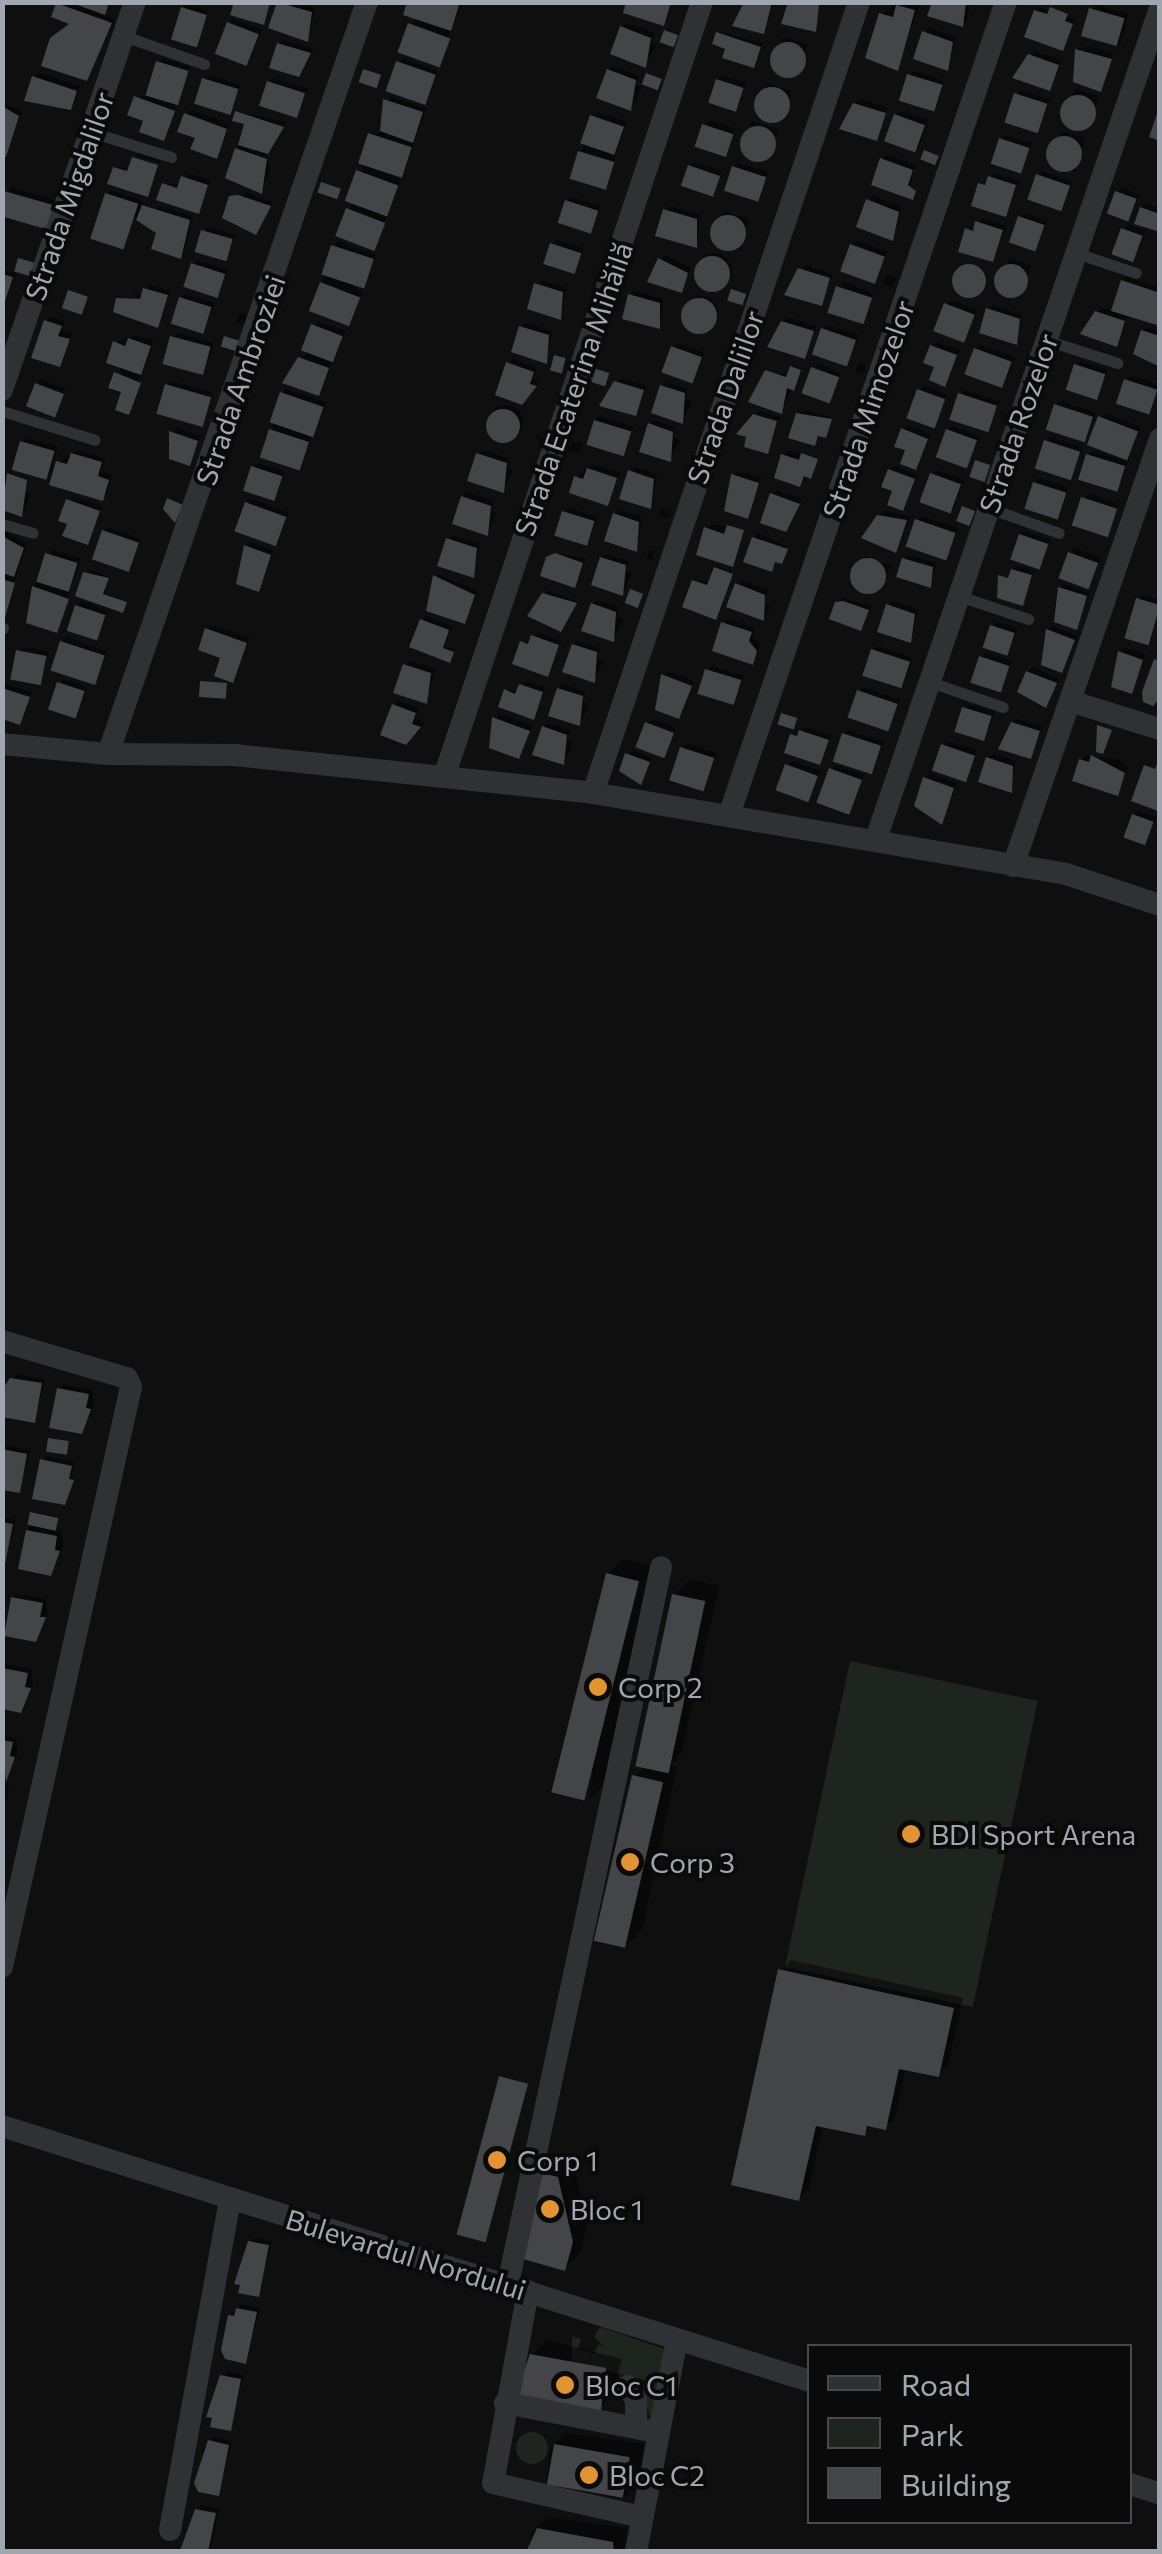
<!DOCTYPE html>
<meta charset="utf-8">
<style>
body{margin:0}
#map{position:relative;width:1162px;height:2554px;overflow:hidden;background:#0f0f10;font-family:Commissioner,sans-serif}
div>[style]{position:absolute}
.green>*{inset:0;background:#1e241e;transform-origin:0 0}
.round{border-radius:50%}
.shadow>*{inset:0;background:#0007;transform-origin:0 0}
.building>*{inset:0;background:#434548;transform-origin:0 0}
.service>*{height:11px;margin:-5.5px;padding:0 5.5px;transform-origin:5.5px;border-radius:5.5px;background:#303135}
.minor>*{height:22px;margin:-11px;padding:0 11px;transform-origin:11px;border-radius:11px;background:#303135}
.dots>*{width:28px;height:28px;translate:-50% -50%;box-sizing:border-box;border:5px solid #0a0a0b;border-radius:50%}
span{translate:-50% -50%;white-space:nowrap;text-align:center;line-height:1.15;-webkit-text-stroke:8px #0a0a0b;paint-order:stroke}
.street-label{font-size:28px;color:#a1a7b0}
.poi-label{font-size:28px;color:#a1a7b0}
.left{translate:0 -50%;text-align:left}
.frame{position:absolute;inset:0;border:5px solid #a1a7b0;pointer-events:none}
.legend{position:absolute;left:807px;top:2344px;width:325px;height:180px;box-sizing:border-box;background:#0a0a0b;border:2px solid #46494d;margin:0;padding:12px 18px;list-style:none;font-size:30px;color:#a1a7b0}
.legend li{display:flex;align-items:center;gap:20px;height:50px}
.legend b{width:50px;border:2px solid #46494d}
</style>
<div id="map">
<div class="green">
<div style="left:850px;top:1661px;width:192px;height:313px;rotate:12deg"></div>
<div style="clip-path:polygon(600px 2327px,671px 2351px,651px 2420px,643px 2394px,628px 2376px,572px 2361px,572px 2336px,581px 2339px,578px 2349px,594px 2354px,598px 2344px,604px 2346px,594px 2337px)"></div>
<div class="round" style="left:516px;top:2432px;width:32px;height:32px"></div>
</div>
<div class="shadow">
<div style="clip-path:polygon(78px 2px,111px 2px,103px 14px,115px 19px,87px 78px,72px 20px,58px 4px)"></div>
<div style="clip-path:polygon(280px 2px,315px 8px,308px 39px,271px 27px)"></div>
<div style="clip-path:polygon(410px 2px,462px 2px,439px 64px,410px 25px,417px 18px)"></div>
<div style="clip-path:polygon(747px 2px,774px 2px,763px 31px,735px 24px)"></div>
<div style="clip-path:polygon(902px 2px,920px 3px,897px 68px,881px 14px)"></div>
<div style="clip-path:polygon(934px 2px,970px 2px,967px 20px,962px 25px)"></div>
<div style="clip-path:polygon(188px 3px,209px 11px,195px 45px,184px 8px)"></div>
<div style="clip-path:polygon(1096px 5px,1128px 14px,1120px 46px,1092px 9px)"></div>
<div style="clip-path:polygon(1041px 7px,1076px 20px,1062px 48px,1036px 11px)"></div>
<div style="clip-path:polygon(233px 19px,262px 29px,248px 63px,229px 24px)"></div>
<div style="clip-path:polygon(627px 23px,654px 33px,650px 43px,656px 46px,645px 65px,623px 27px)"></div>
<div style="clip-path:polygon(929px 28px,956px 37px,948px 68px,924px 33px)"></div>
<div style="clip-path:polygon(720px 32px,764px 43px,757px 61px,753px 66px)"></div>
<div style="clip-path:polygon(783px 37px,808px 45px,796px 74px,770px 67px)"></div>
<div style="clip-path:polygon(284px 40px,314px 49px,303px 70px,279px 44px)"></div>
<div style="clip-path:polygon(1090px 46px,1114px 54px,1100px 89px,1073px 60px,1078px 49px)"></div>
<div style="clip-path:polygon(1035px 51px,1062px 60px,1049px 88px,1015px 77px)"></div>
<div style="clip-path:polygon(162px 58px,191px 67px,163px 138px,136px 97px,148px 95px)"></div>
<div style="clip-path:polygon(403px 58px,438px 71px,424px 102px,398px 63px)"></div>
<div style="clip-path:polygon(613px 66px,639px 76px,635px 85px,642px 87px,631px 108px,609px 70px)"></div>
<div style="clip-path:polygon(914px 71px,944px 81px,931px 110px,909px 75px)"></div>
<div style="clip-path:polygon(39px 73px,80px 86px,75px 103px,70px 107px,34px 77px)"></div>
<div style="clip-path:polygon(208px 75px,241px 85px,229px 113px,204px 80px)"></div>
<div style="clip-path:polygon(722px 76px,747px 83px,737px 109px,718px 81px)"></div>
<div style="clip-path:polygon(273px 78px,308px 89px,296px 115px,269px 82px)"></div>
<div style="left:767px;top:83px;width:26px;height:31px;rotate:18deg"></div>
<div style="clip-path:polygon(1075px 89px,1099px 96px,1086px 130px,1061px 122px)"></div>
<div style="clip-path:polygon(1021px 90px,1050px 100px,1036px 130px,1016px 94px)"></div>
<div style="clip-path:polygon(390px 96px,426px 108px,405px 170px,380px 168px,401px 180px,374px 248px,348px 210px,355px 202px,370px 134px,382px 132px)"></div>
<div style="clip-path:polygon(860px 99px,888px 108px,876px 138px,855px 104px)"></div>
<div style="clip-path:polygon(2px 102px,22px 111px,5px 154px,2px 153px)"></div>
<div style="clip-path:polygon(191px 110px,230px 124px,216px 156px,198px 137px,186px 115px)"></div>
<div style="clip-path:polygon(901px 111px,928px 120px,918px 150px,896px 116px)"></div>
<div style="clip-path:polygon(238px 112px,287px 122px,266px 153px,270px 170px,261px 191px,237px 149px,247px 123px)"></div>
<div style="clip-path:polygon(597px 112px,627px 122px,604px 188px,581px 152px)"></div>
<div style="clip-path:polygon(709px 120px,736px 129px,725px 154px,705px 125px)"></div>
<div style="left:752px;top:121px;width:27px;height:32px;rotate:17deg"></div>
<div style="left:1061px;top:131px;width:25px;height:35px;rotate:16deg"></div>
<div style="clip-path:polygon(1005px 135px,1032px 143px,1020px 171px,1001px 139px)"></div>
<div style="clip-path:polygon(887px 155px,916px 165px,908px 190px,882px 159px)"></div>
<div style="clip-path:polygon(136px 156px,138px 153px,161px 161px,160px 163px)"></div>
<div style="clip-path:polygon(133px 160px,158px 168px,147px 194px,115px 168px,131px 167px)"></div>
<div style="clip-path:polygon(695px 162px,722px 171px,712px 194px,690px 166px)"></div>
<div style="clip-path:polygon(738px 163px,769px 172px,757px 199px,734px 167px)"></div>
<div style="clip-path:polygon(1043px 171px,1073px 182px,1061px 208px,1038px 176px)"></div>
<div style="clip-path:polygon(188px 173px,211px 180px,198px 211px,164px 184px,181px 184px)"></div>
<div style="clip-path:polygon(995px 173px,1019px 181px,1006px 214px,980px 184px,988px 185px)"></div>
<div style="clip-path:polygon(11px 188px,58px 201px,52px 222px,2px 214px)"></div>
<div style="clip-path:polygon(1122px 188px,1140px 195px,1129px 219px,1117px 193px)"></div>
<div style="clip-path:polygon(111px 190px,141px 200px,140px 218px,145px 205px,153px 207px,149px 216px,160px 206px,193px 216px,185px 251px,180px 256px,159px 231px,135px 217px,123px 246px,107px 195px)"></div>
<div style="clip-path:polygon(245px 192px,273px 202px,256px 232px,231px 224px)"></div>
<div style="clip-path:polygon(873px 196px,902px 207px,892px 238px,869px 201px)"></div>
<div style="clip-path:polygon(572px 197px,601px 206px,590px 231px,567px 201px)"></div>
<div style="clip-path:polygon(1146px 204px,1160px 208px,1160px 230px,1142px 208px)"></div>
<div style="clip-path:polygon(670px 206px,700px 215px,697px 245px,665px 210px)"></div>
<div style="left:723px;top:211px;width:27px;height:32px;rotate:17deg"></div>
<div style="clip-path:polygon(1024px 213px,1047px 221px,1034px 249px,1020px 218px)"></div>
<div style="clip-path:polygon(982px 218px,1006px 226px,993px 260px,967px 229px,975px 230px)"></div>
<div style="clip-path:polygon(1128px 225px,1146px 231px,1134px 259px,1123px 230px)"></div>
<div style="clip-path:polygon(208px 227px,236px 235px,225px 259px,204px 231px)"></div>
<div style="clip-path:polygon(557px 240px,584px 248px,574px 271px,552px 244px)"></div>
<div style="clip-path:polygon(338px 241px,376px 255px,363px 286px,340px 278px,363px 292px,349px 323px,322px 283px)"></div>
<div style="clip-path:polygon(857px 241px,887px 252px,874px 281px,852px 245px)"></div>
<div class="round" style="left:696px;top:253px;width:36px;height:36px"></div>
<div style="clip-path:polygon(665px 255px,691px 268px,681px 291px,660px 260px)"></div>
<div style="left:1010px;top:258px;width:22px;height:34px;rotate:21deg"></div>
<div style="clip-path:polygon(198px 260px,228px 270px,217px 295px,193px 265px)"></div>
<div class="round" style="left:955px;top:264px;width:32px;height:32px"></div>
<div style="clip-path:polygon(804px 265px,833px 274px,821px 303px,800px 270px)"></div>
<div style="clip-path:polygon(2px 269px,16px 273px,4px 301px,2px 300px)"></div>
<div style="clip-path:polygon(887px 275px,896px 278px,892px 287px,883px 284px)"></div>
<div style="clip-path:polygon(1127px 277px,1160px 288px,1159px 324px,1129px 314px,1116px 344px,1083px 333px,1101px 308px,1113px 311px)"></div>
<div style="clip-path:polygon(541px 280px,567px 288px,560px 317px,537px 285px)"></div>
<div style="clip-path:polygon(843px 282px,874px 294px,862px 322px,838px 287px)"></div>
<div style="clip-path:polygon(150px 285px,171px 291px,158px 325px,119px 299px,152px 305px,133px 294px,144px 295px)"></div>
<div style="clip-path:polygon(635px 291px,663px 299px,660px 327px,631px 296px)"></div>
<div style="clip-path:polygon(185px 294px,215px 303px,203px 331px,181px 299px)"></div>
<div class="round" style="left:684px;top:296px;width:34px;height:34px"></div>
<div style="clip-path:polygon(951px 300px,978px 310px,964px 339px,946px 305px)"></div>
<div style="clip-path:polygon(993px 305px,1022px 315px,1016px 343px,988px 310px)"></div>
<div style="clip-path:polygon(240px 313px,248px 316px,244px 324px,236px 322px)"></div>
<div style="clip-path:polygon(51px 317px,65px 321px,61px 331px,72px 335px,60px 365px,46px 321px)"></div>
<div style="clip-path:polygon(788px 317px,816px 326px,804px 356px,783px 322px)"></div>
<div style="clip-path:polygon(317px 321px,346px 331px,334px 358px,315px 352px,332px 363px,319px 393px,285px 381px,309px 350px)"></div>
<div style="clip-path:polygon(526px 323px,552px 331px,546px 361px,521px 327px)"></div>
<div style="clip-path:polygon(828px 325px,859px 335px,846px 364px,823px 329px)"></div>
<div style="clip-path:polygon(1147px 327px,1160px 331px,1160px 363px,1143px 331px)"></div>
<div style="clip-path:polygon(177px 333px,214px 343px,203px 373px,173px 337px)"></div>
<div style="clip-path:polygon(135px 335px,154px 341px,128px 412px,115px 343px)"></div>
<div style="clip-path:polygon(937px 342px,960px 350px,945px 384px,932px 346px)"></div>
<div style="clip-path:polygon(678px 343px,705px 353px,693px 380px,673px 348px)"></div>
<div style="clip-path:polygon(980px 345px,1015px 357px,1003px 386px,976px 350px)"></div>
<div style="clip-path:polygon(513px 359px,537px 368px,533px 379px,539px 381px,527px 397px,509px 364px)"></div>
<div style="clip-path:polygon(1081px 361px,1108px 370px,1097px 396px,1076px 366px)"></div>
<div style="clip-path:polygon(818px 364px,841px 373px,829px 400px,814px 369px)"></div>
<div style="clip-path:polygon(859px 364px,866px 366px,863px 374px,855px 371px)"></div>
<div style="clip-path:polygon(793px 366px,801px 369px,799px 377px,781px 411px,767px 372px,790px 374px)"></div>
<div style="clip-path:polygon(1131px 376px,1160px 385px,1148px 412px,1126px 380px)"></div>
<div style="clip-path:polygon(620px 378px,647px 386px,636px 413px,602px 404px)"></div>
<div style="clip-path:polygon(41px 380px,66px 389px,54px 413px,37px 384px)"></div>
<div style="clip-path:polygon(172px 381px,213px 393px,201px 425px,167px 385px)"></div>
<div style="clip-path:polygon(667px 382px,688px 389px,685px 398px,692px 401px,682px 421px,662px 386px)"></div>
<div style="clip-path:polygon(924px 386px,948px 395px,933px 425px,919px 390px)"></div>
<div style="clip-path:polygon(286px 389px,326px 402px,299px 467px,271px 430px)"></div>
<div style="clip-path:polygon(965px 390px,1000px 402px,987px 430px,961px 394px)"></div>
<div style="clip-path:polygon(1061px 401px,1096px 413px,1084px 440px,1056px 406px)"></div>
<div class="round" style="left:489px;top:405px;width:34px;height:34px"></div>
<div style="clip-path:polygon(803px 410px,832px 417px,814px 443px,798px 415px)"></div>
<div style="clip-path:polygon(760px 411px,780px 417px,767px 451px,739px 433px)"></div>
<div style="clip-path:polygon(1105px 413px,1141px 427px,1128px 456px,1101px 417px)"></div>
<div style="clip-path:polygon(600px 416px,634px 427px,623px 454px,596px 421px)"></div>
<div style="clip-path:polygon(654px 420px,676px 427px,673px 437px,680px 440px,670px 460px,650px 425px)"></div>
<div style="clip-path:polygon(908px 425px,931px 434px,916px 467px,903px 430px)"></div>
<div style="clip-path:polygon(952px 426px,980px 436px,966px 466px,948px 430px)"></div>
<div style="clip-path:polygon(176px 428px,201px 436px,189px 463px,167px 445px)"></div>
<div style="clip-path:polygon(1050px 437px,1083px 447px,1070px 477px,1046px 441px)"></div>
<div style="clip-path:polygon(27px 438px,58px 447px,51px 470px,77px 450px,105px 458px,101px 472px,112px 475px,107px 494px,102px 498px,58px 465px,46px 477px,23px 443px)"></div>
<div style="clip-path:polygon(572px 442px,583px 443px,579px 453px,570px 449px)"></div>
<div style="clip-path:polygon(483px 450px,510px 459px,507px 468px,513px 470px,503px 490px,479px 454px)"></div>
<div style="clip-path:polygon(788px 451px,818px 458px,800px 484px,783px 455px)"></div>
<div style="clip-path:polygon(1093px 451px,1128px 462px,1116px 490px,1088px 455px)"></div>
<div style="clip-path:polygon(258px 463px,285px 472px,272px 498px,254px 467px)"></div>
<div style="clip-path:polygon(593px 464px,620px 473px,607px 503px,577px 477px)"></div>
<div style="clip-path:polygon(894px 466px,918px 475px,902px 508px,890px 471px)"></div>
<div style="clip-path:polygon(635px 467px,657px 474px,651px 507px,631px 472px)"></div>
<div style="clip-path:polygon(936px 470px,964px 480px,953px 510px,932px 475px)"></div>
<div style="clip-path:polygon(738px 471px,762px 478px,747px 516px,734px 475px)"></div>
<div style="clip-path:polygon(10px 473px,27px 479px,23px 491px,31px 494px,22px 514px,2px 507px,2px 484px)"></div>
<div style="clip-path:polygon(1039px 478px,1069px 488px,1056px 517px,1035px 483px)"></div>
<div style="clip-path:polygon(777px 490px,802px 499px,786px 530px,772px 495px)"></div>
<div style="clip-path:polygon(467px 492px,494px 501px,491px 511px,497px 513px,488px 533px,463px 497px)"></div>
<div style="left:1088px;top:493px;width:33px;height:33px;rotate:20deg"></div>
<div style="clip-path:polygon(72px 496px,103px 506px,88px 542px,70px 522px)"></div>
<div style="clip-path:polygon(251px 499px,289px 513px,276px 543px,247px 504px)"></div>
<div style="clip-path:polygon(569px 508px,598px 517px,586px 544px,564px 512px)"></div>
<div style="clip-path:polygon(662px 508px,671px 511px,667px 518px,658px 515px)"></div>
<div style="clip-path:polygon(620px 510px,642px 517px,636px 549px,616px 514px)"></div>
<div style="clip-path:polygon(884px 511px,910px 516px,896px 550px,865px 537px)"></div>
<div style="clip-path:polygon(922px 516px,959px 529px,946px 558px,917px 521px)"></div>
<div style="clip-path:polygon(711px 524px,744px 529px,732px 564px,707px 529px)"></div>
<div style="clip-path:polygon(108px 527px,141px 539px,127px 569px,104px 531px)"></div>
<div style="clip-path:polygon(1025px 531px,1050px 540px,1038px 567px,1021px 535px)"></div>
<div style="clip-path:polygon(5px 532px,27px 543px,3px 617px,2px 535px)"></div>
<div style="clip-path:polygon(758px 533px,788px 547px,771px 569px,754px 538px)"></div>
<div style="clip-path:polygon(453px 535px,480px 544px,473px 575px,448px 540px)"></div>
<div style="clip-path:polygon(251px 542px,274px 551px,258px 589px,246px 547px)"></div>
<div style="clip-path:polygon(1074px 548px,1101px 558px,1088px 586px,1070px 553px)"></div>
<div style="clip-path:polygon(52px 550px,81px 559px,56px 631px,34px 587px)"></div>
<div style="clip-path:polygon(650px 550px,655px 552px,651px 561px,646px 560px)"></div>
<div style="clip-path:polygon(553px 553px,586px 559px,574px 585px,549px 558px)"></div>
<div style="clip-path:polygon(607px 554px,629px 561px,625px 571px,632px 573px,623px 593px,602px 558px)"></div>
<div style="clip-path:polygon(908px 555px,936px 563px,931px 585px,904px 559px)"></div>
<div style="clip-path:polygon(865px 556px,891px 565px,879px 592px,853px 584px)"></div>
<div style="clip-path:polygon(1018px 566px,1035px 571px,1022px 603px,1013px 570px)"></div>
<div style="clip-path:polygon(718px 567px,732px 572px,715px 617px,694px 581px,712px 581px)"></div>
<div style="clip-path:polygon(90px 569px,110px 577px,104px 593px,127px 601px,124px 609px,78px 594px)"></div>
<div style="clip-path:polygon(436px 574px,478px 590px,465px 621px,434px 579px)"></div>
<div style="clip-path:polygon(742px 580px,768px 590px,763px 603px,771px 606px,764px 618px,737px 584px)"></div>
<div style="clip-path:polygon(1064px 584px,1090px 592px,1076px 627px,1060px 588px)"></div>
<div style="clip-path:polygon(549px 590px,577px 602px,560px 629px,530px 615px)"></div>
<div style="clip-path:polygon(1142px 595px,1160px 600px,1149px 643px,1138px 599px)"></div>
<div style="clip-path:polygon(842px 598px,871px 606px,861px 628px,837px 603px)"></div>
<div style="clip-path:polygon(597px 600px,619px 607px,616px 617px,623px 619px,613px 639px,593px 604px)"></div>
<div style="clip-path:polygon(81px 601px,108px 611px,96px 638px,77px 606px)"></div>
<div style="clip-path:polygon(892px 601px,918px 609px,911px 640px,888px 606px)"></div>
<div style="clip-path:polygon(426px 616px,452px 626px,444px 647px,454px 650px,450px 660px,422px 621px)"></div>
<div style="clip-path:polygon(728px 619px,755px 628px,752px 636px,761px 645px,752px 662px,723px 624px)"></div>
<div style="clip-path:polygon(997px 622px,1018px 628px,1007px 653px,993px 626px)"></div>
<div style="clip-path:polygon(212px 625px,250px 638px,232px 680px,207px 630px)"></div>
<div style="clip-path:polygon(1053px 626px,1078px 636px,1062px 670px,1048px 630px)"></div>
<div style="clip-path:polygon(538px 632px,562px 641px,547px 674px,522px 642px,531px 643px)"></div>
<div style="clip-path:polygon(67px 637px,107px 652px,94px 683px,62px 642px)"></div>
<div style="clip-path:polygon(578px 641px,600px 648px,597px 657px,604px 660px,594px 680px,574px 645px)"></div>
<div style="clip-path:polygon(878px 646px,913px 658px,901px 687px,873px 650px)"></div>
<div style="clip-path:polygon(23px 647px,49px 652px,35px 686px,18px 652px)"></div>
<div style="clip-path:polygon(1125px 648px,1146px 655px,1131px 691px,1120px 653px)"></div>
<div style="clip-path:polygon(986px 653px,1012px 661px,1000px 690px,981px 657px)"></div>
<div style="clip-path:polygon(410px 661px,435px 669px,426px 701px,405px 665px)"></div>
<div style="clip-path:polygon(712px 666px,744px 676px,732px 703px,707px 670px)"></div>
<div style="clip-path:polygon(1032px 668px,1059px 678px,1046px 704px,1028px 672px)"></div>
<div style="clip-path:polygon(667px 671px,694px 681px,679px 716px,656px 693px)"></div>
<div style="clip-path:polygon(64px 679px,87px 687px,74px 716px,59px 683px)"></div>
<div style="clip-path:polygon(526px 681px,546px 688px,533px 717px,506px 691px,520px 690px)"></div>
<div style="clip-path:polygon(2px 682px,32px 692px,20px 722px,2px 716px)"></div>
<div style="clip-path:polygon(564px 684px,585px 692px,582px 701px,589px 704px,580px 724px,559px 689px)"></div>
<div style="clip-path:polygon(864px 687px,901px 700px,887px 729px,859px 691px)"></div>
<div style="clip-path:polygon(399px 701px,419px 708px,415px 719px,424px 723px,417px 735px,394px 705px)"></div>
<div style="clip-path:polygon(969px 704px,995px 712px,985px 738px,965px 709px)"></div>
<div style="clip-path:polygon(499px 714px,533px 726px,519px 756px,492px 746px)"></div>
<div style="clip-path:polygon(652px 719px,676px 728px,664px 755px,647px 724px)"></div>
<div style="clip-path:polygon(1017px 719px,1043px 726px,1030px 756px,1013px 723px)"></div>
<div style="clip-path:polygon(548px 723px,570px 730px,567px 740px,573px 742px,564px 762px,544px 728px)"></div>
<div style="clip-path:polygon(806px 727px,832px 736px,819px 763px,792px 735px)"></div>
<div style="clip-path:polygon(848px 730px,884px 742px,871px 772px,844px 734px)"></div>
<div style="clip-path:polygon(948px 741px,977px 751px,965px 780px,944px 745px)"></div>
<div style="clip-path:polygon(686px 743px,717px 753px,704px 788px,682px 748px)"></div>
<div style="clip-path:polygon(632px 750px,652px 758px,641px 782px,628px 755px)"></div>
<div style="clip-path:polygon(993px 754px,1016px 761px,1011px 790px,988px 759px)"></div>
<div style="clip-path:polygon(1086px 755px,1120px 760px,1128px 769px,1117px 793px,1081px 760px)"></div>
<div style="clip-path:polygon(792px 761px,821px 771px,808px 799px,787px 766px)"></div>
<div style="clip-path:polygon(836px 765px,864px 775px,849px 811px,831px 770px)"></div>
<div style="clip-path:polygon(930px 774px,957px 783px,944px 814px,925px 779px)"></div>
<div style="clip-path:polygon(1139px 811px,1156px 817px,1145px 842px,1135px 816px)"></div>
<div style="clip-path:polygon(17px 1374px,45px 1380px,34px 1421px,12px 1379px)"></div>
<div style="clip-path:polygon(63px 1385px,92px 1390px,94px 1405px,81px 1431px,59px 1389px)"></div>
<div style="clip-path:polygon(2px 1445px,30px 1450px,19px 1491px,2px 1488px)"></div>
<div style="clip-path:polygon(47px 1456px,75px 1462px,64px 1502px,42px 1461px)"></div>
<div style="clip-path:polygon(34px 1512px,58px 1517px,53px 1530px,61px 1532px,63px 1547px,50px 1573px,28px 1531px)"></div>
<div style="clip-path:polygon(2px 1517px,16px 1520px,5px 1561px,2px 1560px)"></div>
<div style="clip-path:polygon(623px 1559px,653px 1566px,605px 1783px,590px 1799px,608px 1574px)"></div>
<div style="clip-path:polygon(690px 1579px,719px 1586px,681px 1755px,671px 1766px,677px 1767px,642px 1930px,627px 1945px,635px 1777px,645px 1766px,674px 1595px)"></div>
<div style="clip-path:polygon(18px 1594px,46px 1599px,48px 1613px,36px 1640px,14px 1598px)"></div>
<div style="clip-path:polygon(3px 1664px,31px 1669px,33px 1684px,20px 1710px,2px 1707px)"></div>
<div style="clip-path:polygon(2px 1736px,16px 1738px,18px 1753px,2px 1782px)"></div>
<div style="clip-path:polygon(2px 1784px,9px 1785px,7px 1803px,2px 1802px)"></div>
<div style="clip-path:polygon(791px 1960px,963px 1998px,948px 2064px,938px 2075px,906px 2067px,895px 2117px,885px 2127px,873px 2125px,864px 2134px,823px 2124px,809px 2188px,799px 2198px,781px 1970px)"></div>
<div style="clip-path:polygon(560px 2159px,573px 2162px,587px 2225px,580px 2253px,564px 2268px,544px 2174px)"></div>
<div style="clip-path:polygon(255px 2238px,272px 2241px,258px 2294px,250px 2243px)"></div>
<div style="clip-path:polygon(242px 2304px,260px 2308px,246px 2361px,230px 2316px)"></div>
<div style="clip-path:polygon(547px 2340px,622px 2359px,612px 2395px,596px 2411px,532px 2355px)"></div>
<div style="clip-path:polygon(227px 2372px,244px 2375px,230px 2428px,208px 2417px)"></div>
<div style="clip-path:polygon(565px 2433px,644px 2444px,640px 2482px,624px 2498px,546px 2486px,550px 2448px)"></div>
<div style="clip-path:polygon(215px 2437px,232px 2441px,218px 2494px,200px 2490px,203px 2449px)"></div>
<div style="clip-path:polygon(201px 2505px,219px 2509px,210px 2552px,183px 2552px)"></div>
<div style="clip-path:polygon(548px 2517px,627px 2528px,624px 2552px,528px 2552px,532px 2532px)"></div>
</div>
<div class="building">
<div style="clip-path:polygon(69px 2px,109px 2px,105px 15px)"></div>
<div style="clip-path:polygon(234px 2px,270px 2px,264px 25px,230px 15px)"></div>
<div style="clip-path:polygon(277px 2px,312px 12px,308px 42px,268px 28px)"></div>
<div style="clip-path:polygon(407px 2px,415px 3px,460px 2px,451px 31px,403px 15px)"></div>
<div style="clip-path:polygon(626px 2px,671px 2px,664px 26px,623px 13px)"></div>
<div style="clip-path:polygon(744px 2px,772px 2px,764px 34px,732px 26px)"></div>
<div style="clip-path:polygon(788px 2px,819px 5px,816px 32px,781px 24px)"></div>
<div style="clip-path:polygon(932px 2px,966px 2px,963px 27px,927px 16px)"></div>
<div style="clip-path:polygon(56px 3px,112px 23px,87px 81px,41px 66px,50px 38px,69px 24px,51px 17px)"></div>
<div style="clip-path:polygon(896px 5px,915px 10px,898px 71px,865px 58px,879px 13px,893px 17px)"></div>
<div style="left:181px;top:7px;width:27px;height:34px;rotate:17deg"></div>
<div style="clip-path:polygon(1050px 7px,1068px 14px,1065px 21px,1073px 24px,1063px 51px,1024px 37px,1034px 10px,1047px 14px)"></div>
<div style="left:1089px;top:8px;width:37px;height:29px;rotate:16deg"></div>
<div style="left:227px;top:22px;width:34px;height:34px;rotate:21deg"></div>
<div style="left:408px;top:23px;width:45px;height:31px;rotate:20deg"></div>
<div style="clip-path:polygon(620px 26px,651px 38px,646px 68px,610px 54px)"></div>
<div style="left:664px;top:30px;width:15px;height:13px;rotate:20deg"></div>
<div style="clip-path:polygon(922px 31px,953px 42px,948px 71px,913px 59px)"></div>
<div style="clip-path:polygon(716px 32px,761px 47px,754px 68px,722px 58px,725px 49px,712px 44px)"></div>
<div class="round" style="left:770px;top:42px;width:36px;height:36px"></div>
<div style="clip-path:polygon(277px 43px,311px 53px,299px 77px,269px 68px)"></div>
<div style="clip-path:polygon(1075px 49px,1112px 59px,1101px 92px,1073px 82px)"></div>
<div style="clip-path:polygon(1028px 54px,1059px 65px,1050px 91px,1012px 78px)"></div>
<div style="left:156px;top:61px;width:34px;height:36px;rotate:17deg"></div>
<div style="left:396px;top:61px;width:42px;height:32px;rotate:19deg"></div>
<div style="left:363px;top:69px;width:19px;height:14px;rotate:18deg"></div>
<div style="clip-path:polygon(607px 69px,636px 80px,631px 111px,596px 98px)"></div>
<div style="left:646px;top:73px;width:17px;height:12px;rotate:21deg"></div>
<div style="left:907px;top:74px;width:37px;height:28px;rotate:17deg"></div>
<div style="clip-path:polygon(32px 76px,77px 91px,71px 110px,24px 101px)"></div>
<div style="left:202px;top:78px;width:38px;height:27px;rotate:17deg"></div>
<div style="left:716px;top:79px;width:29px;height:25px;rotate:18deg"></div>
<div style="left:267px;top:81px;width:40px;height:26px;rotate:18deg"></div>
<div class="round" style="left:754px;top:87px;width:36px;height:36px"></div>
<div style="left:1014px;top:93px;width:35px;height:31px;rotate:18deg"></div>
<div class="round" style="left:1060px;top:95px;width:36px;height:36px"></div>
<div style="clip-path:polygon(134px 96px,175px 111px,164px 141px,139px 132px,143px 121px,127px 115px)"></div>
<div style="clip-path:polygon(383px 99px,423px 112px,413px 143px,380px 131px)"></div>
<div style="clip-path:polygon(853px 103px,886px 113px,877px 141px,839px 129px)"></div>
<div style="clip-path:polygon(2px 106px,19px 116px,6px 157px,2px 156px)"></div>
<div style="clip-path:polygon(1159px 108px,1160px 108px,1160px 141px,1149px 137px)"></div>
<div style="clip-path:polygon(235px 111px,284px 127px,268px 154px,238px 145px,244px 124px,232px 121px)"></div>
<div style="clip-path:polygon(184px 113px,227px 129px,217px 159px,190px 149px,195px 138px,177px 132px)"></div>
<div style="left:894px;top:114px;width:33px;height:29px;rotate:20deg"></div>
<div style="left:590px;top:115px;width:36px;height:30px;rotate:19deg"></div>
<div style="left:702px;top:124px;width:33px;height:24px;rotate:18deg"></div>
<div class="round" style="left:740px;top:126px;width:36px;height:36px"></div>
<div style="left:368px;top:133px;width:46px;height:32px;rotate:18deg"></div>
<div class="round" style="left:1046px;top:136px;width:36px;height:36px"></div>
<div style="left:999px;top:138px;width:32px;height:27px;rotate:18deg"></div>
<div style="clip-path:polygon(235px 148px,267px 159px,262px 194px,225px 178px)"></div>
<div style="left:924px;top:150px;width:16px;height:10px;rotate:22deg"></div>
<div style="left:578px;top:151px;width:38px;height:29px;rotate:17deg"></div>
<div style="clip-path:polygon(132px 157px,158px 165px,148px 197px,107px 184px,113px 167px,127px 171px)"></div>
<div style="clip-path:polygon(880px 158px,913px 170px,908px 185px,916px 191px,913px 200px,871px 185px)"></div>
<div style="left:688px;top:165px;width:34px;height:22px;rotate:19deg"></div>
<div style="left:732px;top:166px;width:36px;height:26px;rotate:18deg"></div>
<div style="left:356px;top:170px;width:45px;height:33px;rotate:20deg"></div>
<div style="left:1036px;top:174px;width:36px;height:27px;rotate:19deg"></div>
<div style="clip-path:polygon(181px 176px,208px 185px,199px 214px,156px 200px,162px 183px,177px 188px)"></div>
<div style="clip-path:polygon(988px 176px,1016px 185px,1006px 217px,971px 206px,978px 183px,985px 185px)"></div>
<div style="left:321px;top:182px;width:21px;height:11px;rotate:19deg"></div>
<div style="left:4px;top:191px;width:53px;height:25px;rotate:16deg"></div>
<div style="left:1115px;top:191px;width:23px;height:24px;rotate:20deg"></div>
<div style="left:105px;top:193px;width:35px;height:48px;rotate:18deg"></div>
<div style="clip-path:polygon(238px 195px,271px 206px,256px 235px,222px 218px,229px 196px)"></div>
<div style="clip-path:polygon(866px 199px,899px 212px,893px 241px,856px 227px)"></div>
<div style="left:565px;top:200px;width:35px;height:24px;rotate:18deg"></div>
<div style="clip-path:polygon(142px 205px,190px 220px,181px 259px,151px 249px,156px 233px,136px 220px)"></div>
<div style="clip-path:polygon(1140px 207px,1160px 214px,1160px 232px,1134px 224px)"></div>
<div style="left:346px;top:208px;width:42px;height:30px;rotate:21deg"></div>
<div style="clip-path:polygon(663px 209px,697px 219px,697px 248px,655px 236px)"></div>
<div class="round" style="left:710px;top:215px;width:36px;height:36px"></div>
<div style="left:1018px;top:216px;width:28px;height:28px;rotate:19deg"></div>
<div style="clip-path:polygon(975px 221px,1003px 230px,993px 262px,958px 252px,965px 228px,973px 231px)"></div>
<div style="left:1121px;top:228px;width:23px;height:28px;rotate:20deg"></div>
<div style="left:201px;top:230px;width:33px;height:23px;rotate:16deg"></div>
<div style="left:550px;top:243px;width:33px;height:22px;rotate:18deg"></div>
<div style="left:850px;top:244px;width:37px;height:29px;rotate:20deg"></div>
<div style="left:331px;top:245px;width:45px;height:31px;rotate:18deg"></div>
<div class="round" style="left:694px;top:256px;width:36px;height:36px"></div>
<div style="left:18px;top:258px;width:18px;height:14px;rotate:16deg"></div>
<div style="clip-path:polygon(658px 258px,688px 273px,682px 293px,647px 282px)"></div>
<div style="left:191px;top:263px;width:36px;height:25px;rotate:18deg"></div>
<div class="round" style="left:952px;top:264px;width:34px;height:34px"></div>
<div class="round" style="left:994px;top:264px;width:34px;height:34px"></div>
<div style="clip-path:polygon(798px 268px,830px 278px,822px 306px,784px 295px)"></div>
<div style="clip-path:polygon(2px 274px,13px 277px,3px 307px,2px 307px)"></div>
<div style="clip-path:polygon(1121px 280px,1160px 293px,1160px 326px,1111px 311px)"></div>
<div style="left:320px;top:282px;width:43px;height:31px;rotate:21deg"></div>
<div style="clip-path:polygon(534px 283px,563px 292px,561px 320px,527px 309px)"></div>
<div style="left:836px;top:286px;width:38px;height:28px;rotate:18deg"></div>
<div style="clip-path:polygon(143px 288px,168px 295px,158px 328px,113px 312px,116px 298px,140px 299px)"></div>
<div style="left:731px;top:289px;width:16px;height:12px;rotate:18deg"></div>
<div style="left:68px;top:290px;width:21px;height:19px;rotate:19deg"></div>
<div style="clip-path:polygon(628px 294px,660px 303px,660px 329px,622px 319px)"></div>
<div style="left:179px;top:297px;width:34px;height:28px;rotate:17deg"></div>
<div class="round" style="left:681px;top:298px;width:36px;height:36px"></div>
<div style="left:944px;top:303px;width:33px;height:30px;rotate:21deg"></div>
<div style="clip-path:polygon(986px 308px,1020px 319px,1017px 345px,979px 333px)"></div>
<div style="clip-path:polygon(1095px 311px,1125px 321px,1117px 347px,1080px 334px)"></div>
<div style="clip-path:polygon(44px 320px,62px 326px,58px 336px,70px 339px,60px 367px,31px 358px)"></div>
<div style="clip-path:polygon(781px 321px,814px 331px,805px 359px,767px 347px)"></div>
<div style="left:311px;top:324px;width:34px;height:28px;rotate:21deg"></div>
<div style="clip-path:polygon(519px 326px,549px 335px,547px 364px,511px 352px)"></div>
<div style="left:821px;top:328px;width:37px;height:28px;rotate:19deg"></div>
<div style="clip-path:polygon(1141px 330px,1160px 336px,1160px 367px,1133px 354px)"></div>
<div style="left:170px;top:336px;width:42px;height:29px;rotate:15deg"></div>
<div style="left:224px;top:336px;width:17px;height:11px;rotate:17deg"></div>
<div style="clip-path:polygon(128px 338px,151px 346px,141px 375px,106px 363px,113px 341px,125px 346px)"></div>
<div style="clip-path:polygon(930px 345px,957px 355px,945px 387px,929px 380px,934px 367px,923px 363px)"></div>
<div style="left:671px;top:346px;width:33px;height:28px;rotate:20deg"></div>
<div style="left:974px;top:348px;width:40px;height:28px;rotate:20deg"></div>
<div style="left:554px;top:355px;width:12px;height:16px;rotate:14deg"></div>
<div style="clip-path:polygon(298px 357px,329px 368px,319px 396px,282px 383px)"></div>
<div style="clip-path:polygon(506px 362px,534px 372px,530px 384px,537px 386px,522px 405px,495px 395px)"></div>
<div style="left:1074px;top:364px;width:33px;height:27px;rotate:18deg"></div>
<div style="clip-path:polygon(790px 366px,801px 370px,794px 391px,787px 388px,782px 414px,748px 402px,765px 370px,786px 377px)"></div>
<div style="left:811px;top:367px;width:30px;height:28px;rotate:20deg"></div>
<div style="left:593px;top:368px;width:17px;height:14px;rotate:17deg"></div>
<div style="clip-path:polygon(114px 372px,141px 383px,129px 415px,115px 410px,121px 392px,108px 388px)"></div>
<div style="left:1124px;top:379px;width:35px;height:26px;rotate:18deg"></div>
<div style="clip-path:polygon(614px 381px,644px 390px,636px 416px,599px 406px)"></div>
<div style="left:35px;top:383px;width:31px;height:25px;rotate:21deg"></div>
<div style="left:165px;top:384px;width:48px;height:31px;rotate:16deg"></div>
<div style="clip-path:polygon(660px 385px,685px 393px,683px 424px,651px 413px)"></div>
<div style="left:917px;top:389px;width:30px;height:31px;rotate:20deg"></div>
<div style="left:280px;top:392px;width:46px;height:32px;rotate:19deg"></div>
<div style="left:958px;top:393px;width:41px;height:28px;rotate:18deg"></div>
<div style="left:1054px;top:404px;width:41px;height:27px;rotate:18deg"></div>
<div class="round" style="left:486px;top:409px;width:34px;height:34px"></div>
<div style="clip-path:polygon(796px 413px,832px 419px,826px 438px,818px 436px,815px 446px,788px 438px)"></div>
<div style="clip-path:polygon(753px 414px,777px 421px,768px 454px,744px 447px,746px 437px,736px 434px)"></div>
<div style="left:1098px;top:416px;width:43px;height:31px;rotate:21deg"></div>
<div style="left:594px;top:420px;width:39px;height:26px;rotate:17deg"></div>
<div style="clip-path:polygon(648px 423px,673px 432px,671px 462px,639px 452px)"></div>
<div style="clip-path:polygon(901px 428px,928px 439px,916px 470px,900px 464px,905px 450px,894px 447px)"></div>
<div style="left:269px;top:429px;width:42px;height:30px;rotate:18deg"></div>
<div style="left:946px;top:429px;width:33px;height:30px;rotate:20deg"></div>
<div style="clip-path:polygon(169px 431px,198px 441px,190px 466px,169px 459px)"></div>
<div style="left:1044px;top:440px;width:38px;height:30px;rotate:18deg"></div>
<div style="left:20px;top:441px;width:36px;height:30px;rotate:16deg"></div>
<div style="clip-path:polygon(71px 453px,102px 462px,98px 476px,109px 480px,103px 501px,49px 485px,56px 461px,67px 464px)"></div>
<div style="clip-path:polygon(476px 453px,507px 463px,504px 493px,467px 481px)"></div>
<div style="clip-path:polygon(801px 453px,818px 459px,811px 479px,804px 476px,800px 487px,774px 478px,781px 454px,799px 460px)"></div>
<div style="left:1086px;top:454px;width:41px;height:27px;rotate:17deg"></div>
<div style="left:975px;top:460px;width:16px;height:18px;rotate:18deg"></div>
<div style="left:251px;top:466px;width:33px;height:26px;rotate:18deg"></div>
<div style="clip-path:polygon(587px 468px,617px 478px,608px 506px,569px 493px,574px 476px,583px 479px)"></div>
<div style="clip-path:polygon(888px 469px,915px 479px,903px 511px,887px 505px,892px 491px,881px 487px)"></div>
<div style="clip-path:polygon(628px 470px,654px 479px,651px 509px,619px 499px)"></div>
<div style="clip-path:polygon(7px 473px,27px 480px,22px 517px,2px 510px)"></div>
<div style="left:930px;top:473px;width:33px;height:31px;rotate:20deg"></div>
<div style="clip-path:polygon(731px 474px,759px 483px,748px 519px,724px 511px)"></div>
<div style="left:1033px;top:482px;width:35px;height:28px;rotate:18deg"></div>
<div style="clip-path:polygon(770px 493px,800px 504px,786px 532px,760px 523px)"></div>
<div style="clip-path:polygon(461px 496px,491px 506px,488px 536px,452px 524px)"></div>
<div style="left:1081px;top:497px;width:38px;height:30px;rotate:18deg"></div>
<div style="clip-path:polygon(167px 498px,183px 505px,175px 523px,163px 509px)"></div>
<div style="clip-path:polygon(66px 499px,100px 511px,88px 545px,62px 536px,67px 524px,58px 521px)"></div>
<div style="left:245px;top:502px;width:44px;height:31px;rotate:20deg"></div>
<div style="left:962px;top:506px;width:14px;height:16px;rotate:21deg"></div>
<div style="left:562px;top:511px;width:34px;height:26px;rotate:17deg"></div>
<div style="clip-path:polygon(613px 513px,639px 522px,637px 552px,604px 541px)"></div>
<div style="clip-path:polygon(877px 515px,907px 520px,896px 553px,861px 538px)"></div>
<div style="left:915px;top:519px;width:43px;height:29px;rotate:19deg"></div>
<div style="clip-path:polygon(727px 525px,744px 530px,733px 567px,696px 555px,704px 527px,724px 534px)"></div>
<div style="left:102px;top:530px;width:39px;height:31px;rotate:19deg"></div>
<div style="left:1019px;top:534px;width:31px;height:27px;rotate:19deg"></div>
<div style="clip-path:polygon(2px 536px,24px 548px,14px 577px,2px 573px)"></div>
<div style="clip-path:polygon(752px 537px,788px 549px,782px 564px,775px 562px,772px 572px,743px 562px)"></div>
<div style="clip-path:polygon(446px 538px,477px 548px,474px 578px,437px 566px)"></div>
<div style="clip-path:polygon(244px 545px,271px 555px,259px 592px,236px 584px)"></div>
<div style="left:1068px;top:552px;width:32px;height:28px;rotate:20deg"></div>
<div style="left:45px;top:553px;width:34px;height:30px;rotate:17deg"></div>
<div style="clip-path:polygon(555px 553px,583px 563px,575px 588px,540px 576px,546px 557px)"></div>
<div style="clip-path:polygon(600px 557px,626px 565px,623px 596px,591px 585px)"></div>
<div style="clip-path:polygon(902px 558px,933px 567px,931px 588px,896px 577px)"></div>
<div class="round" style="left:850px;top:558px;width:36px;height:36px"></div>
<div style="clip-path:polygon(714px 567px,733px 574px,716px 620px,682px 607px,692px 580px,707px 585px)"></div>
<div style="clip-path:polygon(1011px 569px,1032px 575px,1023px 606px,997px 598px,998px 575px,1008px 578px)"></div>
<div style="clip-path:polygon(83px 572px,109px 578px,103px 594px,127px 602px,123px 613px,75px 596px)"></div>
<div style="clip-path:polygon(433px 575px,475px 595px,465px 624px,426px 611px)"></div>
<div style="clip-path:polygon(2px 579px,15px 583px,4px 621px,2px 621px)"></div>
<div style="clip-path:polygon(735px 583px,765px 595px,764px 621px,726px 607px)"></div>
<div style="clip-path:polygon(32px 586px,69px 599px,57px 633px,26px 623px)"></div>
<div style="clip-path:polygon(1058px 587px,1087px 596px,1077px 630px,1054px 622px)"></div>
<div style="left:630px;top:589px;width:14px;height:15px;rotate:21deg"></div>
<div style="clip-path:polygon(542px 593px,577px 603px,561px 632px,527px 616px)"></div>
<div style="left:1136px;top:598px;width:25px;height:42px;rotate:16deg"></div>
<div style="clip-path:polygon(843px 601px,869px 610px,861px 631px,829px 619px,835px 602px)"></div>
<div style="clip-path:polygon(591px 603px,616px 612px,614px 642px,581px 631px)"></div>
<div style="clip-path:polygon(886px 604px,915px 614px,911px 643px,877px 632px)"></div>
<div style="left:75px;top:605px;width:32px;height:27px;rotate:18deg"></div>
<div style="clip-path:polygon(420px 619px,449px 630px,443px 648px,454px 652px,450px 663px,409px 647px)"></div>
<div style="clip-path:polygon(721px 622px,752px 632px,749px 641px,757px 651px,753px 665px,712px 651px)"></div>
<div style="left:990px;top:625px;width:26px;height:24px;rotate:18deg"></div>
<div style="clip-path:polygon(205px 628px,247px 643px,233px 683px,214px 676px,220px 658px,198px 650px)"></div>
<div style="clip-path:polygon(1046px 629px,1075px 640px,1062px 673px,1041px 665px)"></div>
<div style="clip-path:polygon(531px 635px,559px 645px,548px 677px,512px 664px,520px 641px,528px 644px)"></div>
<div style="left:60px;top:641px;width:47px;height:31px;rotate:18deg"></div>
<div style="clip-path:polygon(572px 644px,597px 652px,595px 683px,562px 672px)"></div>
<div style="left:871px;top:649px;width:41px;height:28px;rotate:18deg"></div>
<div style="left:16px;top:650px;width:31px;height:30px;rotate:11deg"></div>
<div style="clip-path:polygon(1118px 651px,1143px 660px,1132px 694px,1111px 687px)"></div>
<div style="left:979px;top:656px;width:32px;height:28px;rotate:18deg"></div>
<div style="clip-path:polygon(1154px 659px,1160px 661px,1160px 698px,1153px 706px,1143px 702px,1142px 692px)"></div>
<div style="clip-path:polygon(403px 664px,431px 673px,427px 704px,393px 693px)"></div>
<div style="left:705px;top:669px;width:38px;height:26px;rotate:17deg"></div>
<div style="clip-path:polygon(1026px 671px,1057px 683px,1046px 708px,1017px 692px)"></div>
<div style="clip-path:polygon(661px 674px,692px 686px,679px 719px,655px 710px)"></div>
<div style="left:200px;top:681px;width:27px;height:16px;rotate:4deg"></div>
<div style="left:57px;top:682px;width:29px;height:29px;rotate:18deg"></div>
<div style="clip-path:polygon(519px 684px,543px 692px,534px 720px,498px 707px,504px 689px,515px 694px)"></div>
<div style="clip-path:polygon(2px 688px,30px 697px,20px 725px,2px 719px)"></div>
<div style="clip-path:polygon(557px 688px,583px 696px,580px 726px,548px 716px)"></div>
<div style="left:857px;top:690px;width:43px;height:29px;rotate:19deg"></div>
<div style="clip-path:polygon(392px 704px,416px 713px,412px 724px,421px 727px,406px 745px,380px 735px)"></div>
<div style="left:962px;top:707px;width:31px;height:26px;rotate:17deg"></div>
<div style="left:781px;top:713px;width:17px;height:12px;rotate:17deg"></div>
<div style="clip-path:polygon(492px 717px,530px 731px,519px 759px,489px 748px)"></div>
<div style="left:645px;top:722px;width:31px;height:27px;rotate:21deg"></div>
<div style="clip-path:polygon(1011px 722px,1040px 731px,1031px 759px,998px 749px)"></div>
<div style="clip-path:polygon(1097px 725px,1112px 730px,1103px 754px,1096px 752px)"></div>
<div style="clip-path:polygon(542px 726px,567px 735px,564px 765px,532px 755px)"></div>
<div style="clip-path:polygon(799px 730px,829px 740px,820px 765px,784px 753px,790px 734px,797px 736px)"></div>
<div style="left:842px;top:733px;width:41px;height:30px;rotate:18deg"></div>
<div style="left:941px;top:744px;width:36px;height:28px;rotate:19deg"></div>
<div style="left:680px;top:747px;width:36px;height:35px;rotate:18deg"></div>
<div style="clip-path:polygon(625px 753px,650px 762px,641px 785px,619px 771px)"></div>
<div style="clip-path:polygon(1091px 755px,1125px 773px,1118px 796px,1072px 781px,1079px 759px,1089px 762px)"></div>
<div style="clip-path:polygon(986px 757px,1013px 766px,1012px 793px,978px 782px)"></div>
<div style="clip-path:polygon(1159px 759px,1160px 808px,1158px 811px,1131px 801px,1144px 765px,1155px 769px)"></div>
<div style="left:785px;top:764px;width:35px;height:28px;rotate:20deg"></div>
<div style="left:829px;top:768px;width:35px;height:37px;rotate:20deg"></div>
<div style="clip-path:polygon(923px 777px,954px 788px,942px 825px,914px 806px)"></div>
<div style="left:1132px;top:814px;width:23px;height:25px;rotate:20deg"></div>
<div style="clip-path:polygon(10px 1378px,42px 1383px,35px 1423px,2px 1417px,2px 1390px)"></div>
<div style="clip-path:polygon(57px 1388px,89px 1394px,86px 1408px,91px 1409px,82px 1434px,49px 1428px)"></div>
<div style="left:48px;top:1438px;width:21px;height:14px;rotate:8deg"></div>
<div style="clip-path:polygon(2px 1449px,27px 1454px,20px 1493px,2px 1490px)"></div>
<div style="clip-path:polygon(40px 1459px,72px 1466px,69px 1479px,74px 1480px,65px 1505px,32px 1499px)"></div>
<div style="left:30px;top:1512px;width:29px;height:13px;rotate:12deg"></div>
<div style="clip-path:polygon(2px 1522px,13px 1524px,4px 1569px,2px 1569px)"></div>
<div style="clip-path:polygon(26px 1530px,57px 1536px,55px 1550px,60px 1551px,51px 1576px,18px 1569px)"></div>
<div style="left:606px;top:1573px;width:34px;height:226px;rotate:14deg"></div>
<div style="left:672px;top:1594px;width:34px;height:176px;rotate:12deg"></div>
<div style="clip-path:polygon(11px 1597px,43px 1603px,40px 1617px,46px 1617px,36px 1642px,4px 1636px)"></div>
<div style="clip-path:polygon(2px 1668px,28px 1673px,25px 1687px,31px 1688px,21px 1713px,2px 1709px)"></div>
<div style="clip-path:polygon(2px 1740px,13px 1742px,10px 1756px,15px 1757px,6px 1782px)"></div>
<div style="left:632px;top:1775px;width:32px;height:170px;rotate:13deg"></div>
<div style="clip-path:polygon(778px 1969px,954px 2008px,939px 2077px,899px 2069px,886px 2130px,867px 2126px,865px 2136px,816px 2126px,799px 2201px,731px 2185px)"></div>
<div style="left:499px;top:2076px;width:30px;height:164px;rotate:15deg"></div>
<div style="clip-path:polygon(542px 2173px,558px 2177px,573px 2242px,565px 2271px,523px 2259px)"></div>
<div style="clip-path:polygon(248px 2241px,269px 2245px,259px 2297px,238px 2293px,240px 2285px,234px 2284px)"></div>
<div style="clip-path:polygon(236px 2308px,257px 2312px,246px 2364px,225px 2359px,221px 2350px,228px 2315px,234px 2316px)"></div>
<div style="clip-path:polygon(530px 2354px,606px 2368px,601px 2411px,521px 2399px,516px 2393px)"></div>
<div style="clip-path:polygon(220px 2375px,241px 2379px,231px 2431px,210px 2427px,212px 2418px,206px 2417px)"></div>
<div style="clip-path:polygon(208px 2440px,229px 2445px,219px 2496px,198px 2492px,194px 2483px)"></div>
<div style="left:554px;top:2444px;width:77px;height:41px;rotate:10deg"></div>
<div style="clip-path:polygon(195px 2509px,216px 2513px,208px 2552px,180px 2551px)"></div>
<div style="clip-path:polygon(537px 2528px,613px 2542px,614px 2552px,526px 2552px)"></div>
</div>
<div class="service">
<div style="left:124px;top:36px;width:85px;rotate:19.3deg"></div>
<div style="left:91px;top:132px;width:84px;rotate:17.4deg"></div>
<div style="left:1076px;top:253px;width:63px;rotate:18.4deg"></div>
<div style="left:1046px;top:340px;width:75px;rotate:17.9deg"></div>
<div style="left:2px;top:411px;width:97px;rotate:17.3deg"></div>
<div style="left:989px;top:508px;width:74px;rotate:19.7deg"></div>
<div style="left:2px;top:524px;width:32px;rotate:16deg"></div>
<div style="left:959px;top:596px;width:73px;rotate:18.4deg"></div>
<div style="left:2px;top:628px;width:1px"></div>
<div style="left:930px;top:682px;width:77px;rotate:18.9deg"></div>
</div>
<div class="minor">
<div style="left:2px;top:390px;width:410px;rotate:-71.1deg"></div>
<div style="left:1070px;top:701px;width:94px;rotate:17.3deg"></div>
<div style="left:2px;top:744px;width:106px;rotate:5.4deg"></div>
<div style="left:108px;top:754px;width:126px;rotate:0.5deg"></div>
<div style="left:234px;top:755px;width:361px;rotate:6deg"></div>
<div style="left:593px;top:793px;width:480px;rotate:9.7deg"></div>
<div style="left:1066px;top:874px;width:99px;rotate:18.3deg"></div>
<div style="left:108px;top:754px;width:795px;rotate:-71deg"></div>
<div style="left:444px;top:777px;width:817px;rotate:-71.59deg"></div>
<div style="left:593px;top:793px;width:835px;rotate:-71.41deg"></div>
<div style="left:729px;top:815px;width:859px;rotate:-71.19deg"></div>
<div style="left:876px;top:839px;width:878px;rotate:-71.13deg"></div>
<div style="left:1013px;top:866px;width:452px;rotate:-71deg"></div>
<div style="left:2px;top:1341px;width:130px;rotate:16.5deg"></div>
<div style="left:127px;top:1378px;width:10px;rotate:66deg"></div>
<div style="left:131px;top:1387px;width:594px;rotate:102.54deg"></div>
<div style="left:2px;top:2126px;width:847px;rotate:17.52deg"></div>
<div style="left:508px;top:2284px;width:733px;rotate:-77.95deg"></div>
<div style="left:528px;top:2291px;width:195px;rotate:100.3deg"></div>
<div style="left:493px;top:2483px;width:148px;rotate:12.9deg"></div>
<div style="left:627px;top:2386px;width:17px;rotate:57deg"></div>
<div style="left:636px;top:2400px;width:28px;rotate:90deg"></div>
<div style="left:505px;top:2403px;width:150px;rotate:10.8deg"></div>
<div style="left:1130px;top:2484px;width:32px;rotate:18deg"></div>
<div style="left:170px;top:2530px;width:335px;rotate:-79.7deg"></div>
<div style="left:636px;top:2552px;width:216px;rotate:-79.1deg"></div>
</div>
<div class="dots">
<div style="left:598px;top:1687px;background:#e29435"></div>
<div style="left:911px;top:1834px;background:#e29435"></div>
<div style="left:630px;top:1862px;background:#e29435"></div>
<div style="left:497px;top:2160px;background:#e29435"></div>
<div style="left:550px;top:2209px;background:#e29435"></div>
<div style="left:565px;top:2385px;background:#e29435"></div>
<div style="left:589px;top:2475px;background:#e29435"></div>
</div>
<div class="street-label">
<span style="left:69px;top:196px;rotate:-71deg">Strada Migdalilor</span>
<span style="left:240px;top:380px;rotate:-71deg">Strada Ambroziei</span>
<span style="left:573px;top:389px;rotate:-71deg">Strada Ecaterina Mihăilă</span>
<span style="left:725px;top:397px;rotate:-71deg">Strada Daliilor</span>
<span style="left:868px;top:409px;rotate:-71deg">Strada Mimozelor</span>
<span style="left:1018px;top:423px;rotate:-71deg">Strada Rozelor</span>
<span style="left:406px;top:2254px;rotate:17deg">Bulevardul Nordului</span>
</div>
<div class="poi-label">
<span class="left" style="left:618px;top:1687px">Corp 2</span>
<span class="left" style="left:931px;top:1834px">BDI Sport Arena</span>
<span class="left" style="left:650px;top:1862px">Corp 3</span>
<span class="left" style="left:517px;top:2160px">Corp 1</span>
<span class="left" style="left:570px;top:2209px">Bloc 1</span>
<span class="left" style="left:585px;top:2385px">Bloc C1</span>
<span class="left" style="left:609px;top:2475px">Bloc C2</span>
</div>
<div class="frame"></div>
<ul class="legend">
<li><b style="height:12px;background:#303135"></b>Road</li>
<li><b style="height:28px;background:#1e241e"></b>Park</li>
<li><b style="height:28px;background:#434548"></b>Building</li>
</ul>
</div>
